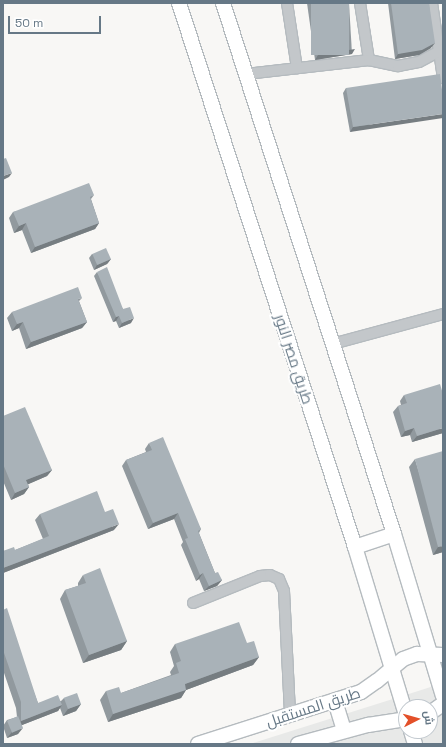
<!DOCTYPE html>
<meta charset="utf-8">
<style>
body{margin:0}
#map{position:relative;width:446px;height:747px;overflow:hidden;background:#f8f7f5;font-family:"Space Grotesk",Cairo,sans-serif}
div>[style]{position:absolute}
.built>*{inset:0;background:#e8e9e8}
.roads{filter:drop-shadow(1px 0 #b5bbbf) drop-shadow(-1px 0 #b5bbbf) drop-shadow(0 1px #b5bbbf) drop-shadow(0 -1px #b5bbbf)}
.street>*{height:10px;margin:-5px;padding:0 5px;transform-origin:5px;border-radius:5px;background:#c3c7ca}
.secondary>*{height:14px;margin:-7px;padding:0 7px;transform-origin:7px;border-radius:7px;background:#fff}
.wall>*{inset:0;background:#91999e}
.shaded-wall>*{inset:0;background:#767d81}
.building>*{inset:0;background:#a9b2b8;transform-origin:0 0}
span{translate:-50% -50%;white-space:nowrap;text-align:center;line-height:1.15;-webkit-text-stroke:4px #fff;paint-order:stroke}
.street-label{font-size:15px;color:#667886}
.frame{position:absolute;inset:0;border:4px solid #667886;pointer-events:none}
.north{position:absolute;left:398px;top:699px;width:40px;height:40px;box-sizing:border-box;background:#fff;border:1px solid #c2c9cf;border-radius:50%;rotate:84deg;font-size:11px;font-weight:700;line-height:16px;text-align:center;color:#667886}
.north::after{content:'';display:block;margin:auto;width:14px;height:18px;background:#e35029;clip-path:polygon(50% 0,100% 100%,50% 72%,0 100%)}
.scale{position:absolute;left:8px;top:16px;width:93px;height:18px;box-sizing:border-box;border:2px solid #667886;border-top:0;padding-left:5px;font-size:12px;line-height:14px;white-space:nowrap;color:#667886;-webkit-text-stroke:3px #fff;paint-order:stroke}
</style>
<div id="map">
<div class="built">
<div style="clip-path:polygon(evenodd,443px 683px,443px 744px,250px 744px,415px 692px,443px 683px,406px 707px,430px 707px,430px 731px,406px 731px,406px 707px)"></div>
</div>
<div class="roads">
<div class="street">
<div style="left:287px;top:3px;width:66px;rotate:81.3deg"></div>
<div style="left:360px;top:3px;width:58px;rotate:81deg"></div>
<div style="left:432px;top:3px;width:76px;rotate:81.7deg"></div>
<div style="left:246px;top:74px;width:124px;rotate:-6.5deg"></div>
<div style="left:369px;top:60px;width:30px;rotate:12deg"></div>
<div style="left:398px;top:66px;width:21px;rotate:-11deg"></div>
<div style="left:419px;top:62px;width:27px;rotate:-28deg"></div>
<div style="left:332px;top:344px;width:115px;rotate:-15.1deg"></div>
<div style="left:193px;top:603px;width:72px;rotate:-21.9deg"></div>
<div style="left:260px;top:576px;width:10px;rotate:-6deg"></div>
<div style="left:270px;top:575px;width:10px;rotate:24deg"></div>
<div style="left:279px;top:579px;width:13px;rotate:67deg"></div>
<div style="left:284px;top:591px;width:123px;rotate:87.2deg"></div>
</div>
<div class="secondary">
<div style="left:179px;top:3px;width:572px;rotate:72.07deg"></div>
<div style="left:355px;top:547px;width:176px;rotate:73.1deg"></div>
<div style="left:223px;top:3px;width:558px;rotate:72.15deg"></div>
<div style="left:394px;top:534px;width:169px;rotate:73.2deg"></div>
<div style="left:355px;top:547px;width:41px;rotate:-18.4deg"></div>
<div style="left:335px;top:701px;width:31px;rotate:73deg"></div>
<div style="left:430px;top:713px;width:16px;rotate:-35deg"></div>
<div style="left:411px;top:731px;width:14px;rotate:73deg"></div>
<div style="left:198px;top:744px;width:171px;rotate:-17.7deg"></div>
<div style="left:361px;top:692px;width:19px;rotate:-35deg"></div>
<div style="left:377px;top:681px;width:34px;rotate:-40deg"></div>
<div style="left:403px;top:659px;width:15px;rotate:-20deg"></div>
<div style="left:417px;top:654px;width:26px;rotate:2deg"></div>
<div style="left:298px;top:744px;width:73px;rotate:-15.2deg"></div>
<div style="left:368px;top:725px;width:38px;rotate:-9deg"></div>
</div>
</div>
<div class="wall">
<div style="clip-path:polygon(307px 3px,349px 3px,352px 54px,315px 60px)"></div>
<div style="clip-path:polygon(388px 3px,429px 3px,431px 48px,419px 55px,395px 59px)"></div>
<div style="clip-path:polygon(346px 88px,443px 97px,350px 132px,343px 93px)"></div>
<div style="clip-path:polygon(94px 195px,91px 199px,99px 223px,95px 229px,31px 253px,22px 230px,14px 233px,9px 218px,13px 212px)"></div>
<div style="clip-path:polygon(92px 254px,111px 259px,107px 264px,94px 270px,89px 258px)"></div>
<div style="clip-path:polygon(97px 272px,123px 309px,131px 323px,119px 328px,116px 321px,113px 322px,94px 276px)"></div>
<div style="clip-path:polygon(82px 298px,79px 301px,87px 322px,82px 328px,26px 349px,19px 328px,12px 331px,7px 318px,12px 312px)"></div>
<div style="clip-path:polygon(404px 395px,443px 433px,412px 442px,410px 435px,401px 437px,393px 412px,398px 406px,401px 405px,400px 401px)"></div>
<div style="clip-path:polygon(3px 416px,52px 470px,47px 476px,28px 484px,29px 487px,24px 494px,11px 500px,3px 481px)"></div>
<div style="clip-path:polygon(149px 443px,201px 529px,199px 533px,215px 573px,222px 580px,217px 586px,204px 591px,199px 579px,196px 581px,181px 545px,183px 542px,174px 519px,148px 529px,122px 466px,126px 460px,146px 452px,145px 449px)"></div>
<div style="clip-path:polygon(415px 459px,443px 552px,433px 555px,409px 467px)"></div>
<div style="clip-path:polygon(105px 512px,114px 530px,3px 573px,3px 551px,15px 550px,43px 539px,35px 520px,40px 514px)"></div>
<div style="clip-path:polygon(83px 575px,127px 641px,121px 650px,83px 663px,60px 599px,65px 590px,78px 586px,78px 583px)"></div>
<div style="clip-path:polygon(3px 610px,38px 703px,61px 701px,64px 698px,81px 704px,76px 711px,63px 716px,60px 708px,58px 711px,22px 725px,18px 734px,7px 738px,3px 726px,7px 720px,17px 717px,16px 708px,3px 670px)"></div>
<div style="clip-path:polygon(247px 643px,259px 657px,253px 665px,186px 690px,181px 698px,108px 722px,100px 700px,106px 691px,121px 693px,171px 675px,170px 672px,174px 666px,170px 652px,175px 644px)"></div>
</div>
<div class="shaded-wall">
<div style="clip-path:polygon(435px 43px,431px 48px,419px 55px,395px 59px,398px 54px)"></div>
<div style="clip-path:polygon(355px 49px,352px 54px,315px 60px,318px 55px)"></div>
<div style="clip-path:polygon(443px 114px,443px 118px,350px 132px,353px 127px)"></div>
<div style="clip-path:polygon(12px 173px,9px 177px,3px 180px,3px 176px)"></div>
<div style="clip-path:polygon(26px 223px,22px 230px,14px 233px,19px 226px)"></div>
<div style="clip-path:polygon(99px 223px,95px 229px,31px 253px,35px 247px)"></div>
<div style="clip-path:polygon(111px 259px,107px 264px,94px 270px,97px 265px)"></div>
<div style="clip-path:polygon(119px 316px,116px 321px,113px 322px,116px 317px)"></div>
<div style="clip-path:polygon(134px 318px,131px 323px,119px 328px,122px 323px)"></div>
<div style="clip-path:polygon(23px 322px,19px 328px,12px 331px,17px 324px)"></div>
<div style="clip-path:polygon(87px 322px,82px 328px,26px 349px,31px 342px)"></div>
<div style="clip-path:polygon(414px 428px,410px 435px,401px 437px,405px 431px)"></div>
<div style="clip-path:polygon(443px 428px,443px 433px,412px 442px,417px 436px)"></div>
<div style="clip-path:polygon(52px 470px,47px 476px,22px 487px,26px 480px)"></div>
<div style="clip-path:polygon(29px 487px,24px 494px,11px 500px,15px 493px)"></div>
<div style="clip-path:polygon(178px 513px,174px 519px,148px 529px,153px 523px)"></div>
<div style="clip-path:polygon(119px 524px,114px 530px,3px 573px,3px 568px)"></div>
<div style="clip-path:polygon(443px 546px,443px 552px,433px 555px,438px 547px)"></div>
<div style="clip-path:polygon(203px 573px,199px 579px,196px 581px,200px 575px)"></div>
<div style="clip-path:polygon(222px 580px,217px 586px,204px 591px,209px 586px)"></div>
<div style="clip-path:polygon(127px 641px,121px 650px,83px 663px,89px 655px)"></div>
<div style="clip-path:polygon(259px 657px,253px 665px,186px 690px,181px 698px,108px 722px,113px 714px,185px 684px)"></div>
<div style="clip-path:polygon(81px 704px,76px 711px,63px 716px,68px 709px)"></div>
<div style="clip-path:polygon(62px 705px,58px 711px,17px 727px,21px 721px)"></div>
<div style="clip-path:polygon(23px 728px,18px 734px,7px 738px,12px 732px)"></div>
</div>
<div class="building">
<div style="left:311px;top:3px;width:38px;height:52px"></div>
<div style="clip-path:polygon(391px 3px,429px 3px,435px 43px,422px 50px,398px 54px)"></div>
<div style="clip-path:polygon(440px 74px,443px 97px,443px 114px,353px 127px,346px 88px)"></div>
<div style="clip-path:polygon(6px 158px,12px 173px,3px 176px,3px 159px)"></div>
<div style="clip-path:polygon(89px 183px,94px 195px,90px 197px,99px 223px,35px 247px,26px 223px,19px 226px,13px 212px)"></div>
<div style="left:106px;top:248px;width:12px;height:15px;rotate:66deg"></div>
<div style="clip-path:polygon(107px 267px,123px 309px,130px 307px,134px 318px,122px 323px,119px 316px,116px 317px,97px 272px)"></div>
<div style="clip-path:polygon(78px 287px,82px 298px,78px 299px,87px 322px,31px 342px,23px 322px,17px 324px,12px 312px)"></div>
<div style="clip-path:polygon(440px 384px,443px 394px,443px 428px,417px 436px,414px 428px,405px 431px,398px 406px,407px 403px,404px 395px)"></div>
<div style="clip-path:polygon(25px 407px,52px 470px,26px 480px,29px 487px,15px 493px,3px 464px,3px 416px)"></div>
<div style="clip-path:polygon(163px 437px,201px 529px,198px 531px,206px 551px,215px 573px,218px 572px,222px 580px,209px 586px,203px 573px,200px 575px,185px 539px,188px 538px,178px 513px,153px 523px,126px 460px,152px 450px,149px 443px)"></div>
<div style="clip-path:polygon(443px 451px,443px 546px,438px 547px,415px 459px)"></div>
<div style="clip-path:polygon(97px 491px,105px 512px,113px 509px,119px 524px,3px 568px,3px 551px,14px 547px,15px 550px,49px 536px,40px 514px)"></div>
<div style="clip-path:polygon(100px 568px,127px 641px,89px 655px,65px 590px,86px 583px,83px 575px)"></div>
<div style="clip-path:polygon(7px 608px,38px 703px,58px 695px,62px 705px,21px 721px,21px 702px,3px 650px,3px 610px)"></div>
<div style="clip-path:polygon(239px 622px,247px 643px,254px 641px,259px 657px,185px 684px,186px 690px,113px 714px,106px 691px,119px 687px,121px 693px,179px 673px,176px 663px,181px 661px,175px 644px)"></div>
<div style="left:77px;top:693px;width:12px;height:14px;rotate:70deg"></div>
<div style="left:18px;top:716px;width:13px;height:12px;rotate:67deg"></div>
</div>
<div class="street-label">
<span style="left:294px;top:359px;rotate:72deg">طريق مصر النور</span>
<span style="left:313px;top:707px;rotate:-18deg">طريق المستقبل</span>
</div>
<div class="frame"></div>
<div class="north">ش</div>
<div class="scale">50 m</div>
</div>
